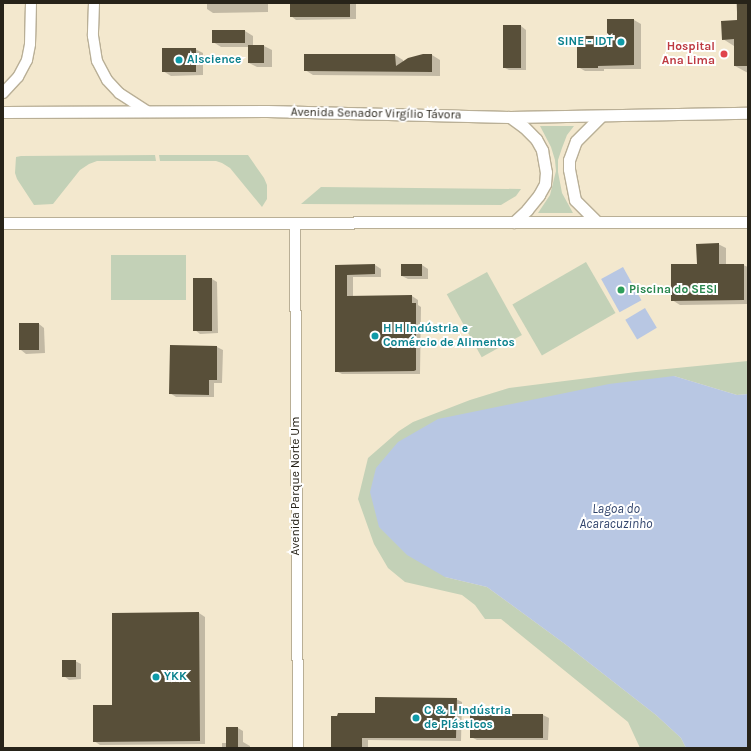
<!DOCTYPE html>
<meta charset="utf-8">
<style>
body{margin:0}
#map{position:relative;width:751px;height:751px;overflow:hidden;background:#f3e8ce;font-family:Karla,sans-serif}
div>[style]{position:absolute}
.green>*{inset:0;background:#c3d1b7;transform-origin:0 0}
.water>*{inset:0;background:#b8c7e3;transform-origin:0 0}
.shadow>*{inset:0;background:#0003}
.building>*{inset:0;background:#584f39;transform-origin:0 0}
.roads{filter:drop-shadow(1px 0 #b9af96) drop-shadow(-1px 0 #b9af96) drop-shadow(0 1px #b9af96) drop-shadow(0 -1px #b9af96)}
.tertiary>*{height:10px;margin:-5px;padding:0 5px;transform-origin:5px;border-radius:5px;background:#fff}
.secondary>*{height:11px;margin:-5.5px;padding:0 5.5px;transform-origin:5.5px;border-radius:5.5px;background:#fff}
.dots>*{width:11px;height:11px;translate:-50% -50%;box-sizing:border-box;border:2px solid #fff;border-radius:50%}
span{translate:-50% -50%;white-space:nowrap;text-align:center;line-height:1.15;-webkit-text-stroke:4px #fff;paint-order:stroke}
.culture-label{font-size:12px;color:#0d838f;font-weight:700}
.right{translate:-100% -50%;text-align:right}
.left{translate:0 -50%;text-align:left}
.health-label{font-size:12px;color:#be3a42;font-weight:700}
.street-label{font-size:12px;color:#272319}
.leisure-label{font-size:12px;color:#27864d;font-weight:700}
.water-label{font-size:13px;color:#31446c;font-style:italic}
.frame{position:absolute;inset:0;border:4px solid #272319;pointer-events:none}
</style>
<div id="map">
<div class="green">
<div style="clip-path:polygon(540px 126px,574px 126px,567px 135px,562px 148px,558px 160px,558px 172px,562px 193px,573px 213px,538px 213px,550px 195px,556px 171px,555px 160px,551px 147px)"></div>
<div style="clip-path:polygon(155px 155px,156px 161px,97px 161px,89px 164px,80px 170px,53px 204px,34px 205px,17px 179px,15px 173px,16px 157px,21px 156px)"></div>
<div style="clip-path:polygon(159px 155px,248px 155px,264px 178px,267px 185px,267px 199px,262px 207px,230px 168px,222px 163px,216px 161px,160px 161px)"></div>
<div style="clip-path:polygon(321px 187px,521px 189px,516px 196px,501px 205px,301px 204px)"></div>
<div style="left:111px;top:255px;width:75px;height:45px"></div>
<div style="left:586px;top:262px;width:59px;height:85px;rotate:60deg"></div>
<div style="left:487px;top:272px;width:72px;height:46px;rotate:61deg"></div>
<div style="clip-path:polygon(748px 361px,748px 394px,737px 395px,674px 376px,445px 577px,487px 587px,565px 644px,656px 715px,681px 738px,686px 748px,640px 748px,628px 722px,501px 619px,485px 619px,475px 605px,462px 595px,405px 582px,388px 568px,374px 544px,358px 499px,368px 458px,399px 431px,413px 422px,470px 400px,509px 388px,636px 372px)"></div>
</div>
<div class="water">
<div style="left:623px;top:267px;width:38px;height:25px;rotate:61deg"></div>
<div style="left:645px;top:308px;width:23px;height:23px;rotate:59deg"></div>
<div style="clip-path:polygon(674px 376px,737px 395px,748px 394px,748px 748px,686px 748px,681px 738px,656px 715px,565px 644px,487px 587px,445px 577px,407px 555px,379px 527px,370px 492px,376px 468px,398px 442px,438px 419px,609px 384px)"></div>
</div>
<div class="shadow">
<div style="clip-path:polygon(207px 3px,268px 3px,268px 12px,213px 13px,207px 9px)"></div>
<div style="clip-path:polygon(291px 3px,477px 3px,356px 4px,356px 19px,296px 20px,291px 16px)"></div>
<div style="clip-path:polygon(736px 3px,748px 3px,748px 73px,735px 66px,734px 46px,723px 39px,738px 21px)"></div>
<div style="clip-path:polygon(634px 20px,641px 24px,641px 69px,604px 69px,604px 71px,585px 71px,578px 67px,608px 37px)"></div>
<div style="clip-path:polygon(521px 26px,526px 30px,526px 70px,509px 70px,503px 67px)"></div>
<div style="clip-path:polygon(213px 31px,245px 31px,253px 36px,253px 46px,264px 46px,272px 50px,272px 67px,257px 67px,249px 63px,249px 47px,221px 47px,213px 42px)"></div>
<div style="clip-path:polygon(195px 49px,203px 53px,203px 75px,171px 76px,163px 71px)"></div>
<div style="clip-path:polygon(305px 55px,395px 55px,403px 60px,403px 62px,432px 55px,440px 60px,440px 76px,313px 75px,305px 70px)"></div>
<div style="clip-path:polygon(718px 244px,726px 248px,726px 265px,743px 265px,748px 267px,748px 304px,680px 305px,672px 300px,698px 265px)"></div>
<div style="clip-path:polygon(375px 265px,381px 269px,381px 277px,353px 277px,353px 297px,412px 296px,418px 300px,418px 305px,421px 307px,420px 374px,342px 374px,336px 371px,336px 266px)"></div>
<div style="clip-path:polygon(422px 265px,428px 269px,428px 279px,408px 279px,402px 276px)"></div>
<div style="clip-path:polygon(212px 279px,217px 282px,218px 333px,200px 334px,195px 330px)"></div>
<div style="clip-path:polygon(39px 324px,44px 328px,45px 353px,26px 354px,21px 350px)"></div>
<div style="clip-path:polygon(217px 347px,223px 350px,222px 383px,214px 383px,214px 397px,176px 397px,170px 393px)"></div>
<div style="clip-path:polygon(199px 613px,205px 617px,205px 744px,100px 745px,94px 741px,113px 706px)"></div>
<div style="clip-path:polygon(75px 661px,81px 664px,81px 679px,69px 680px,64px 676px)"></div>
<div style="clip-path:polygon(456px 699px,462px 702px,461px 741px,368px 740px,368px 748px,332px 748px)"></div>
<div style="clip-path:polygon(543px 715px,549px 718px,548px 740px,477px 740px,471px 737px)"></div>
<div style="clip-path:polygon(238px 728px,243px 731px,243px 742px,250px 746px,250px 748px,222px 748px,222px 743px,228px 743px)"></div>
</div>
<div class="building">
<div style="left:290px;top:3px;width:60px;height:14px"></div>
<div style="clip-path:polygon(737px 3px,748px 3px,748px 66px,734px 66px,734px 39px,722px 40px,721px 21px,737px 20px)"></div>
<div style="clip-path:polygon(607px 19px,634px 19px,634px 65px,598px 66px,598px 68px,577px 68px,577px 36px,607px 36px)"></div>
<div style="left:503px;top:25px;width:18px;height:43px"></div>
<div style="left:212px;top:30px;width:33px;height:13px"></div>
<div style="left:248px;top:45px;width:16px;height:18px"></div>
<div style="left:162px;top:48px;width:34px;height:24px"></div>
<div style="clip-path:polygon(304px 54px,395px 54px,396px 66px,408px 58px,423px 54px,432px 54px,432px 72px,304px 71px)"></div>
<div style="clip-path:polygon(719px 243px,719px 264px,744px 264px,744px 300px,671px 301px,671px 264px,697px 264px,696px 244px)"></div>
<div style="clip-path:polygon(375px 264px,375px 274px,347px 275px,347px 296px,412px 295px,412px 303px,416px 303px,416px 370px,414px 371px,335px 372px,335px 265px)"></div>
<div style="left:422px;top:264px;width:12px;height:21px;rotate:90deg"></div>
<div style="left:193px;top:278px;width:19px;height:53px"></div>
<div style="left:39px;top:323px;width:27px;height:20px;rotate:90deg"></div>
<div style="clip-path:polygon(170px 345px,217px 346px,217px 380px,209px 380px,209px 395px,169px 394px)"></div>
<div style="clip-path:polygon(199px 612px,200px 741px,93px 742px,93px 705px,112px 705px,112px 613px)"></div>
<div style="left:62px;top:660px;width:14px;height:17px"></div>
<div style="clip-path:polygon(375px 697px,457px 698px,456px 738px,362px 738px,362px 748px,331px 748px,331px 716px,337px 716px,338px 713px,375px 713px)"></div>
<div style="left:470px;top:714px;width:73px;height:24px"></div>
<div style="left:226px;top:727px;width:12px;height:21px"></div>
</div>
<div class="roads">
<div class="tertiary">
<div style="left:94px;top:3px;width:33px;rotate:92deg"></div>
<div style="left:93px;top:36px;width:25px;rotate:81deg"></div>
<div style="left:97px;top:61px;width:21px;rotate:62deg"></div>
<div style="left:107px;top:80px;width:18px;rotate:47deg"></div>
<div style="left:119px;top:93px;width:35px;rotate:33deg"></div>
<div style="left:3px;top:93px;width:22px;rotate:-47deg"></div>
<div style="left:18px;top:77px;width:19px;rotate:-62deg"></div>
<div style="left:27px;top:60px;width:16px;rotate:-79deg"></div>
<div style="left:30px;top:44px;width:41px;rotate:-88.6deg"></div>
<div style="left:295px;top:223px;width:525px;rotate:89.67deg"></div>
</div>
<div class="secondary">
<div style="left:3px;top:112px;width:264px;rotate:-0.2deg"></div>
<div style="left:267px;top:111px;width:243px;rotate:1.4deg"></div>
<div style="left:510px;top:117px;width:238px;rotate:-1deg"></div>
<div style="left:510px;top:117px;width:17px;rotate:36deg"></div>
<div style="left:524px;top:127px;width:17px;rotate:45deg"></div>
<div style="left:536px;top:139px;width:13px;rotate:61deg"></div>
<div style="left:542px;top:150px;width:22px;rotate:80deg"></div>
<div style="left:546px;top:172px;width:12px;rotate:95deg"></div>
<div style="left:545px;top:184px;width:13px;rotate:119deg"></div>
<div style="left:539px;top:195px;width:19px;rotate:129deg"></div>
<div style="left:527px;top:210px;width:18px;rotate:137deg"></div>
<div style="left:597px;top:222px;width:31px;rotate:-135deg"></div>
<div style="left:575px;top:200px;width:32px;rotate:-101deg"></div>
<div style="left:569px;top:169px;width:9px;rotate:-90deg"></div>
<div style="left:569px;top:160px;width:20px;rotate:-70deg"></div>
<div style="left:576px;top:141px;width:35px;rotate:-45deg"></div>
<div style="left:3px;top:223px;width:745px;rotate:-0.08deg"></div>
</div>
</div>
<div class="dots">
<div style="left:621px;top:42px;background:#0f9aa8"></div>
<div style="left:724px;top:54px;background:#e0444e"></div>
<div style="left:179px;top:60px;background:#0f9aa8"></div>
<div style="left:621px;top:290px;background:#2e9e5b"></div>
<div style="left:375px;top:336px;background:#0f9aa8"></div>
<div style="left:156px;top:677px;background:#0f9aa8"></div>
<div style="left:416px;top:718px;background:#0f9aa8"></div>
</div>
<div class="culture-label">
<span class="right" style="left:613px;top:42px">SINE - IDT</span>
<span class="left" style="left:187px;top:60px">Alscience</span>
<span class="left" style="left:383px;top:336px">H H Indústria e<br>Comércio de Alimentos</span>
<span class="left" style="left:164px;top:677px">YKK</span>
<span class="left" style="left:424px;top:718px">C &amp; L Indústria<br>de Plásticos</span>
</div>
<div class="health-label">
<span class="right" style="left:715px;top:54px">Hospital<br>Ana Lima</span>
</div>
<div class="street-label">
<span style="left:376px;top:114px;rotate:1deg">Avenida Senador Virgílio Távora</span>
<span style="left:296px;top:486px;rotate:-90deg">Avenida Parque Norte Um</span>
</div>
<div class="leisure-label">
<span class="left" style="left:629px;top:290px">Piscina do SESI</span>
</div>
<div class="water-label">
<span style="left:616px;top:517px">Lagoa do<br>Acaracuzinho</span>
</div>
<div class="frame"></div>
</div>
